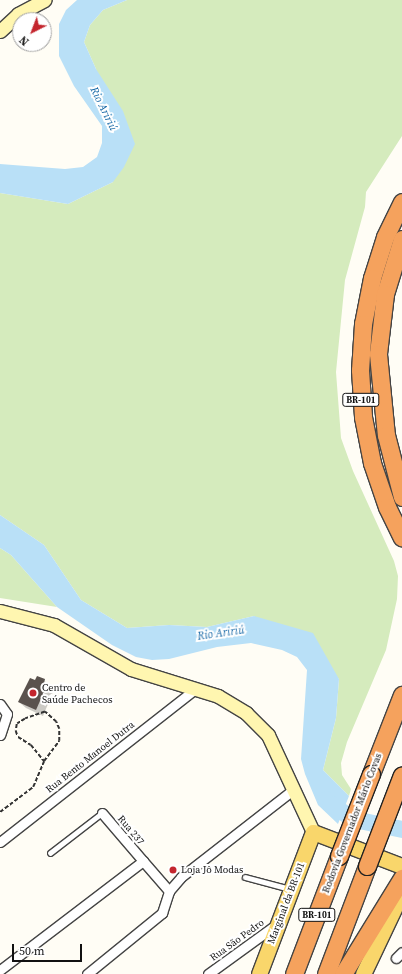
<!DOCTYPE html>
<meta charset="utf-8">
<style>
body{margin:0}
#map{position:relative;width:402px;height:974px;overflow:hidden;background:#fffdf5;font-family:"Source Serif 4",serif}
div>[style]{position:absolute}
.green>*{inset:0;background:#d5ebbd}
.water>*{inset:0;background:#b9e0f7}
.shadow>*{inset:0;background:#0003}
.river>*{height:17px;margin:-8.5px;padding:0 8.5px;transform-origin:8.5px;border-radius:8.5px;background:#b9e0f7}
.building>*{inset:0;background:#5a524d}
.path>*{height:1.5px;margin-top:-0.75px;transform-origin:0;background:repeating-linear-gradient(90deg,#333 0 4px,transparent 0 6px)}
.roads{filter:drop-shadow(1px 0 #444) drop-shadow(-1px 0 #444) drop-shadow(0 1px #444) drop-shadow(0 -1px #444)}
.service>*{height:4.5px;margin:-2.25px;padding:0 2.25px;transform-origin:2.25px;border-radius:2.25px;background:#fff}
.minor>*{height:9px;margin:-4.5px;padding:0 4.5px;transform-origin:4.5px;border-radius:4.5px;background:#fff}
.secondary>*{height:13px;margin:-6.5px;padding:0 6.5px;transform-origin:6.5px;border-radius:6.5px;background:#fff6b0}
.primary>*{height:15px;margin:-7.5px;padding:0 7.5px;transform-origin:7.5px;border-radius:7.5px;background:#f9d66b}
.motorway>*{height:17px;margin:-8.5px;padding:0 8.5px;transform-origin:8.5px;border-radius:8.5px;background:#f5a25d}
.bridges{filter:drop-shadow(1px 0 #222) drop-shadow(-1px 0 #222) drop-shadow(0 1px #222) drop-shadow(0 -1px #222)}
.motorway-bridge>*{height:17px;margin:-8.5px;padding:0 8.5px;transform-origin:8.5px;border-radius:8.5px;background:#f5a25d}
.dots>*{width:11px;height:11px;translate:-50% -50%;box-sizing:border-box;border:2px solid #fff;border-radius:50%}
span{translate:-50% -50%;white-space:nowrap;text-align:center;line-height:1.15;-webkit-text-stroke:4px #fff;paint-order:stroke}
.shield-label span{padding:1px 3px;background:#fff;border:1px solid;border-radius:3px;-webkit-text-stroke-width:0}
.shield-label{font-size:9px;color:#111;font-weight:700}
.poi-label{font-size:10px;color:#111}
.left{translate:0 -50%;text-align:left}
.street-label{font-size:10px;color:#111}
.water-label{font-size:11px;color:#1768a6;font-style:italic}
.north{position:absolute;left:12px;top:12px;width:40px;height:40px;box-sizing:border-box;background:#fff;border:1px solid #a0a0a0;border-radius:50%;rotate:222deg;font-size:11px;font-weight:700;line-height:16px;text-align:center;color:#111}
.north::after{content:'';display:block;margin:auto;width:14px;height:18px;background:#c4262e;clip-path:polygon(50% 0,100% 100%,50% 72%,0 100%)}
.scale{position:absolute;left:12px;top:944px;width:70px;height:18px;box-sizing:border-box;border:2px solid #111;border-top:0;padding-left:5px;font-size:12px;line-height:14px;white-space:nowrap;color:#111;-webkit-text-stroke:3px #fff;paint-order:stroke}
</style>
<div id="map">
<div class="green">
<div style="clip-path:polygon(127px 0,402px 0,402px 136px,366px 192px,365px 207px,345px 280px,336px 372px,341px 438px,353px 471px,394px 561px,398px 576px,397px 599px,386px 650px,347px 742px,341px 763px,342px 775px,351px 789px,349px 796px,323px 770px,336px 718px,339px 679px,254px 616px,207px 627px,169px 625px,127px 628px,81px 600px,44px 545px,0 515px,0 193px,68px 204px,113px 182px,96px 69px,84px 42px,90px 25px,103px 10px)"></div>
<div style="clip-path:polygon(0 548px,11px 555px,57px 607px,0 598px)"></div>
</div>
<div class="water">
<div style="clip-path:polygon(77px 0,127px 0,103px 10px,90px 25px,84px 42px,96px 69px,123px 111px,135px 144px,124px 167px,113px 182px,68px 204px,0 193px,0 164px,65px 169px,83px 167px,97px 157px,102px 143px,102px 126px,74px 86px,59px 56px,59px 24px,66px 10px)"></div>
<div style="clip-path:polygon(0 515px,44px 545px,81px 600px,127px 628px,169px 625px,207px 627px,254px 616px,313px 633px,339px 679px,336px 718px,323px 770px,349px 796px,338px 824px,318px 805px,305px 774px,301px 759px,307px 670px,297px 657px,282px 650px,251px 643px,217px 647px,169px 659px,152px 660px,136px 657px,112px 645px,57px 607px,11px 555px,0 548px)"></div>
</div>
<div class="shadow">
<div style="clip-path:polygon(44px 680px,53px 692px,43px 716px,26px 708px,19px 702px,36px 681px)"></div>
</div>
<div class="river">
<div style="left:326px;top:799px;width:6px;rotate:51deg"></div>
<div style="left:330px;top:804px;width:28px;rotate:32deg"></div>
<div style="left:354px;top:819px;width:49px;rotate:11.8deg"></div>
</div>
<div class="building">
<div style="clip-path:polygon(37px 676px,45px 679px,44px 683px,47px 685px,36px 710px,18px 702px,30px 678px,35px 680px)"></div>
</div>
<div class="path">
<div style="left:0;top:812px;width:41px;rotate:-37.1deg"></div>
<div style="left:33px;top:787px;width:28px;rotate:-67deg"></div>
<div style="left:44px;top:761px;width:25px;rotate:-53deg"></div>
<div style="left:59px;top:741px;width:12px;rotate:-90deg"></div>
<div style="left:59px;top:729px;width:8px;rotate:-113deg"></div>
<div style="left:56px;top:722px;width:15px;rotate:-138deg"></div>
<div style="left:45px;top:712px;width:21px;rotate:161deg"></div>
<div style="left:25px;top:719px;width:9px;rotate:148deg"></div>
<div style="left:17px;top:724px;width:7px;rotate:98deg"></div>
<div style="left:16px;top:731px;width:6px;rotate:72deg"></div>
<div style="left:18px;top:737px;width:15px;rotate:32deg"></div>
<div style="left:31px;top:745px;width:21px;rotate:51deg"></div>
</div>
<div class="roads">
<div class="service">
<div style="left:50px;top:853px;width:66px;rotate:-37.6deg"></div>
<div style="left:245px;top:877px;width:47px;rotate:14.9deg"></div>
</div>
<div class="minor">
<div style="left:0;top:704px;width:12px;rotate:55deg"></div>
<div style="left:7px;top:714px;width:22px;rotate:108deg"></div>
<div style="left:102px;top:813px;width:63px;rotate:49.5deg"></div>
<div style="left:0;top:842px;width:246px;rotate:-38.1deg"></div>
<div style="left:396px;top:958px;width:8px;rotate:-45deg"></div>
<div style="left:0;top:970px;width:180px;rotate:-37.3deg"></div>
<div style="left:143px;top:861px;width:40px;rotate:49deg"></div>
<div style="left:169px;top:891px;width:18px;rotate:-49deg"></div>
<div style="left:181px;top:877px;width:143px;rotate:-37.9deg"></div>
<div style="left:87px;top:974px;width:97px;rotate:-39.1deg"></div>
<div style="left:162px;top:913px;width:23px;rotate:-72deg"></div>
<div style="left:208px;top:974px;width:85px;rotate:-35.9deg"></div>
</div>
<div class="secondary">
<div style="left:0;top:31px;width:25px;rotate:-43deg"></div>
<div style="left:18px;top:14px;width:30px;rotate:-28deg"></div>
<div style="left:0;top:611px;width:56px;rotate:14.5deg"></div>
<div style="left:54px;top:625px;width:89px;rotate:29.7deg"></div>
<div style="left:131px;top:669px;width:91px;rotate:17.2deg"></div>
<div style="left:218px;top:696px;width:33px;rotate:31deg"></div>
<div style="left:246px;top:713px;width:31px;rotate:45deg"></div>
<div style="left:268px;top:735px;width:107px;rotate:65.1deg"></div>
</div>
<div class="primary">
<div style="left:259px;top:974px;width:152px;rotate:-69.2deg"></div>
<div style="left:313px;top:832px;width:95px;rotate:20.9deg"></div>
<div style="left:363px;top:974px;width:91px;rotate:-64.6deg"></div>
</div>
<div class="motorway">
<div style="left:402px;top:202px;width:39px;rotate:116deg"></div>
<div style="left:385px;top:237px;width:43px;rotate:107.6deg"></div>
<div style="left:372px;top:278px;width:47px;rotate:101.1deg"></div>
<div style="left:363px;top:324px;width:46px;rotate:93.7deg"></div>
<div style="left:360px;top:370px;width:47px;rotate:86.3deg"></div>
<div style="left:363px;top:417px;width:47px;rotate:78.9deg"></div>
<div style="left:372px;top:463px;width:46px;rotate:71.2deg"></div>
<div style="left:387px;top:507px;width:34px;rotate:64deg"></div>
<div style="left:402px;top:239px;width:58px;rotate:107.2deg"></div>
<div style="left:385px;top:294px;width:60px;rotate:96.7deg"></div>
<div style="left:378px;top:354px;width:81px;rotate:84.4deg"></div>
<div style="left:386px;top:435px;width:64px;rotate:75.5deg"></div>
<div style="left:371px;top:774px;width:85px;rotate:-68.6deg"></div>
<div style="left:294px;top:974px;width:126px;rotate:-69.1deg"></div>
<div style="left:326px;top:974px;width:116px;rotate:-69.2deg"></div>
<div style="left:343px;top:974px;width:113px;rotate:-58.4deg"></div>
</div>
</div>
<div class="bridges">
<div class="motorway-bridge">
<div style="left:339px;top:856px;width:88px;rotate:-68.7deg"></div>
<div style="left:367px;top:866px;width:97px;rotate:-69deg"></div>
</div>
</div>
<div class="dots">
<div style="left:33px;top:693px;background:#c4262e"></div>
<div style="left:173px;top:870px;background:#c4262e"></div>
</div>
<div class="shield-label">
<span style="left:361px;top:400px">BR-101</span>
<span style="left:317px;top:915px">BR-101</span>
</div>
<div class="poi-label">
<span class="left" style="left:42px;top:693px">Centro de<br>Saúde Pachecos</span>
<span class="left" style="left:181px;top:870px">Loja Jô Modas</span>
</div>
<div class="street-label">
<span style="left:90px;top:757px;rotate:-38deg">Rua Bento Manoel Dutra</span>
<span style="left:352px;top:823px;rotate:-69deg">Rodovia Governador Mário Covas</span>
<span style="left:131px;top:830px;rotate:50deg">Rua 237</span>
<span style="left:286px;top:903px;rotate:-69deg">Marginal da BR-101</span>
<span style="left:237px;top:940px;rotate:-36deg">Rua São Pedro</span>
</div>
<div class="water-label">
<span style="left:103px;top:109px;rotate:64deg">Rio Aririú</span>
<span style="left:221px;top:634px;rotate:-8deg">Rio Aririú</span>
</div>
<div class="north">N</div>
<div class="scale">50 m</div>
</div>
